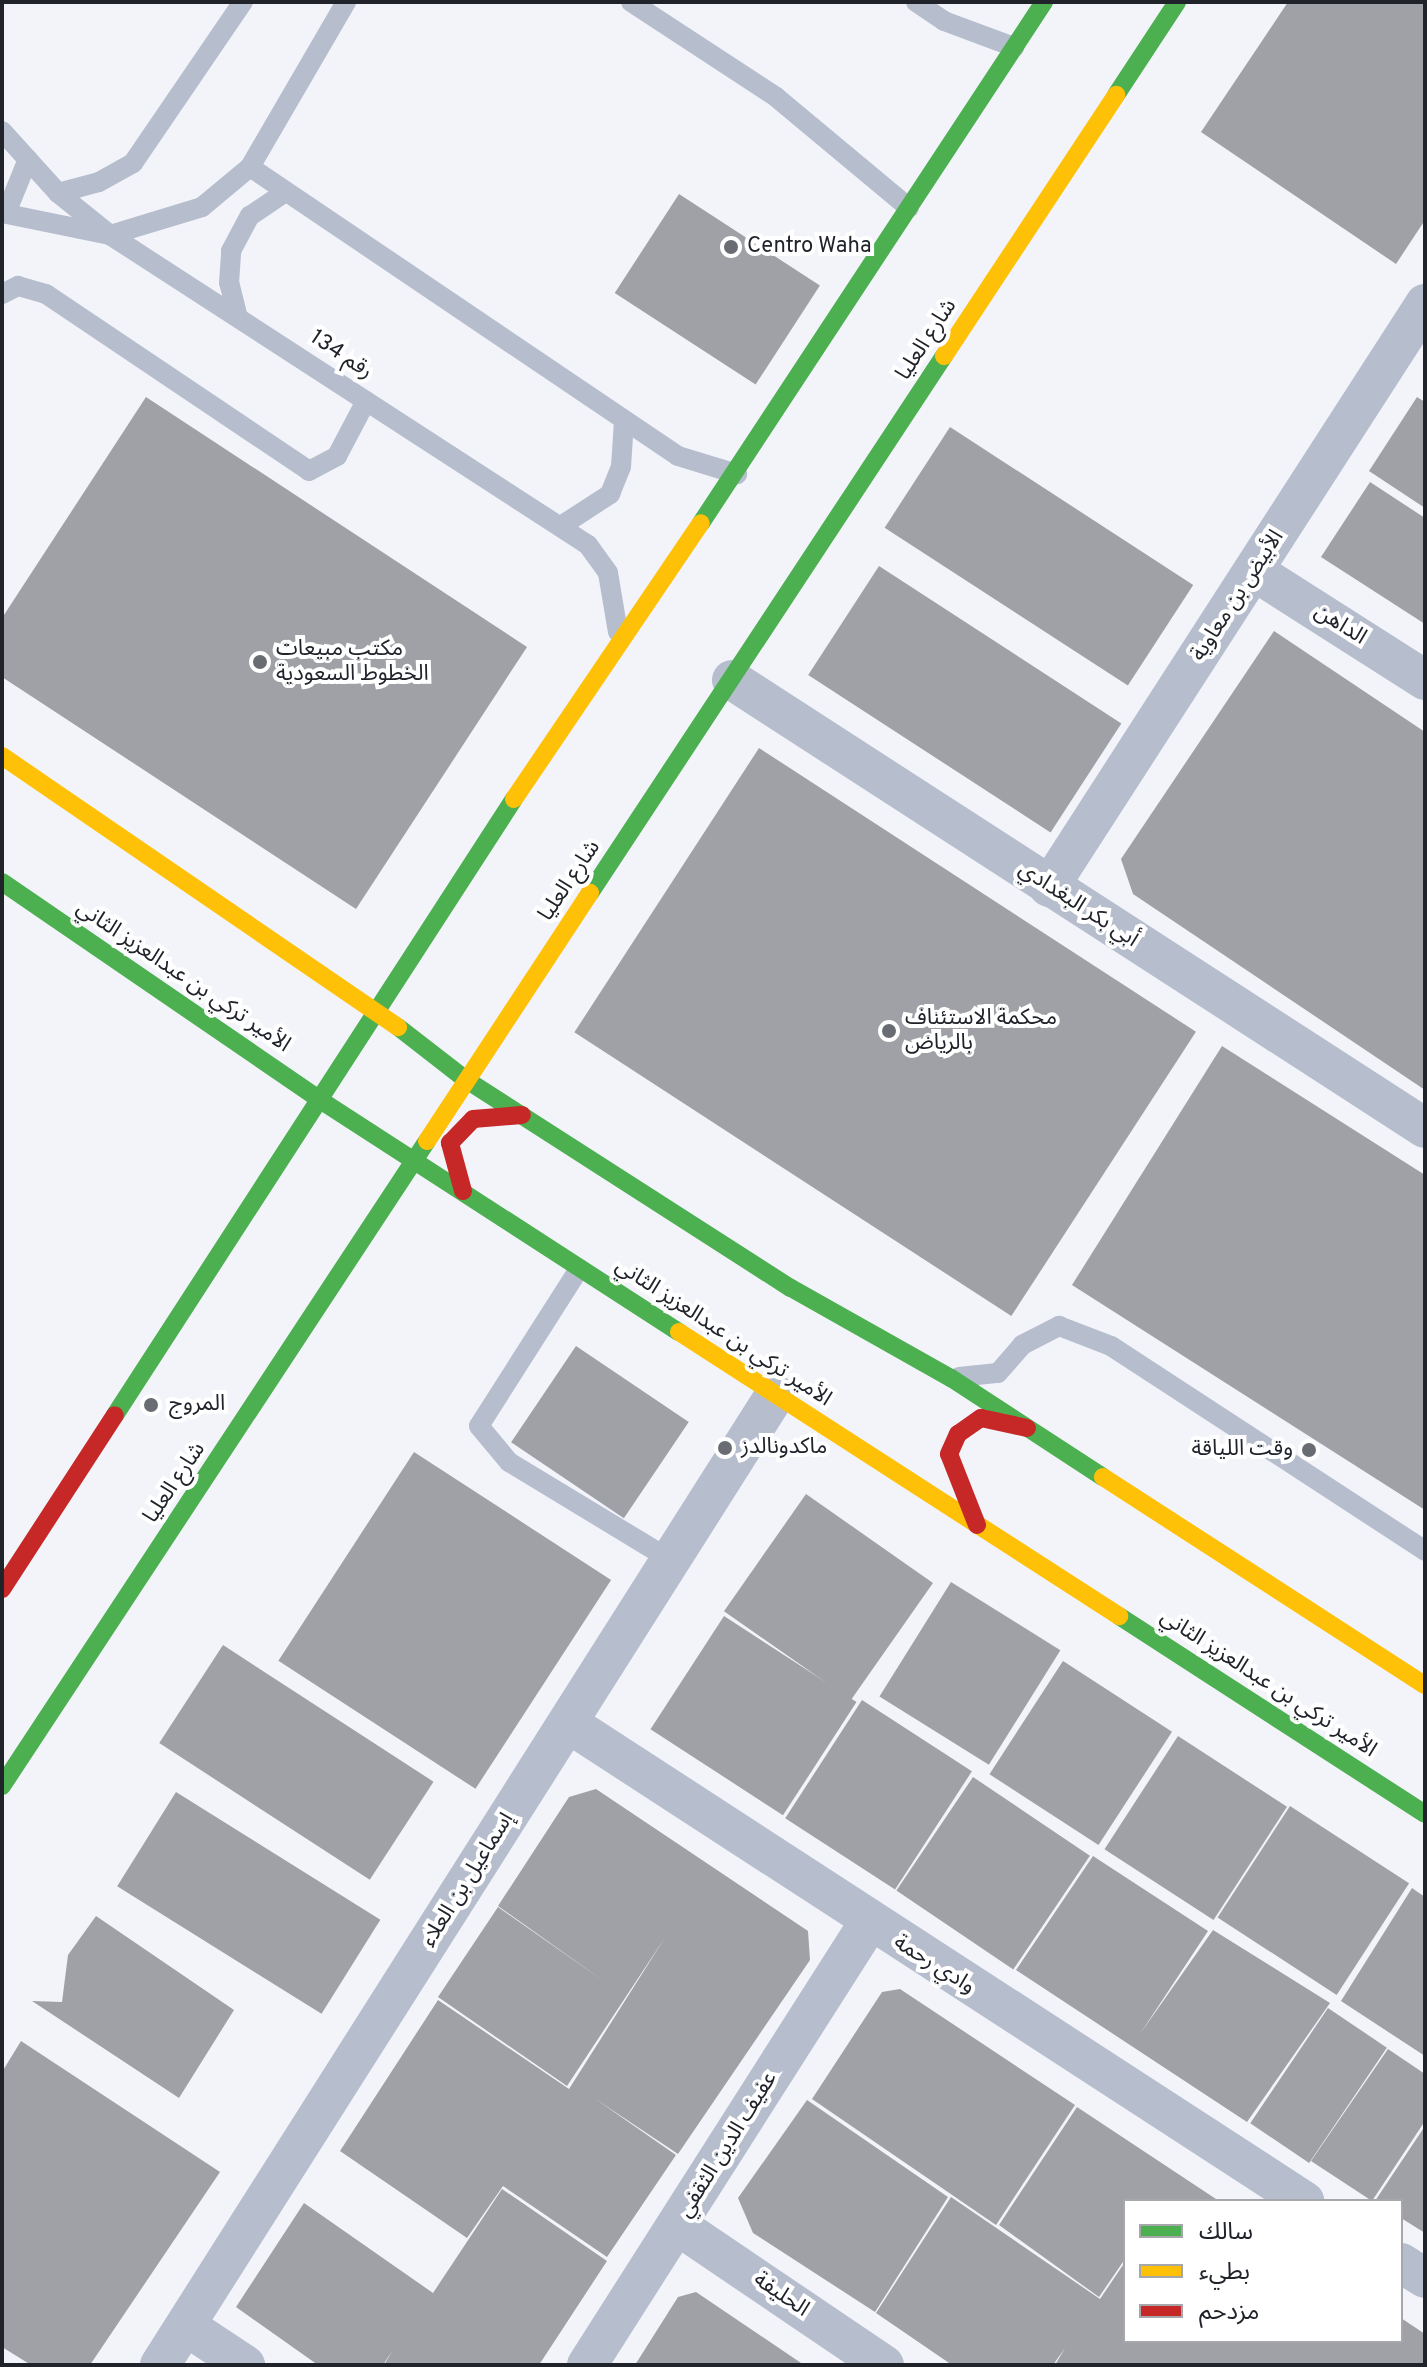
<!DOCTYPE html>
<meta charset="utf-8">
<style>
body{margin:0}
#map{position:relative;width:1427px;height:2367px;overflow:hidden;background:#f2f4fa;font-family:Overpass,"Noto Sans Arabic",sans-serif}
div>[style]{position:absolute}
.building>*{inset:0;background:#9fa1a6;transform-origin:0 0}
.lane>*{height:20px;margin:-10px;padding:0 10px;transform-origin:10px;border-radius:10px;background:#b6bdcd}
.street>*{height:40px;margin:-20px;padding:0 20px;transform-origin:20px;border-radius:20px;background:#b6bdcd}
.fast>*{height:18px;margin:-9px;padding:0 9px;transform-origin:9px;border-radius:9px;background:#4caf50}
.slow>*{height:18px;margin:-9px;padding:0 9px;transform-origin:9px;border-radius:9px;background:#ffc107}
.jam>*{height:18px;margin:-9px;padding:0 9px;transform-origin:9px;border-radius:9px;background:#c62828}
.dots>*{width:22px;height:22px;translate:-50% -50%;box-sizing:border-box;border:4px solid #fff;border-radius:50%}
span{translate:-50% -50%;white-space:nowrap;text-align:center;line-height:1.15;-webkit-text-stroke:8px #fff;paint-order:stroke}
.poi-label{font-size:22px;color:#20232a}
.left{translate:0 -50%;text-align:left}
.right{translate:-100% -50%;text-align:right}
.street-label{font-size:22px;color:#20232a}
.frame{position:absolute;inset:0;border:4px solid #20232a;pointer-events:none}
.legend{position:absolute;left:1123px;top:2199px;width:280px;height:144px;box-sizing:border-box;background:#fff;border:2px solid #a6a7aa;margin:0;padding:10px 14px;list-style:none;font-size:24px;color:#20232a}
.legend li{display:flex;align-items:center;gap:16px;height:40px}
.legend b{width:40px;border:2px solid #a6a7aa}
</style>
<div id="map">
<div class="building">
<div style="clip-path:polygon(1288px 2px,1425px 2px,1425px 220px,1396px 264px,1201px 132px)"></div>
<div style="left:679px;top:194px;width:168px;height:118px;rotate:33deg"></div>
<div style="clip-path:polygon(146px 397px,527px 647px,356px 909px,2px 677px,2px 618px)"></div>
<div style="clip-path:polygon(1417px 397px,1425px 402px,1425px 508px,1369px 471px)"></div>
<div style="left:950px;top:427px;width:290px;height:120px;rotate:33deg"></div>
<div style="clip-path:polygon(1370px 482px,1425px 518px,1425px 624px,1321px 557px)"></div>
<div style="left:879px;top:566px;width:289px;height:130px;rotate:33deg"></div>
<div style="clip-path:polygon(1274px 631px,1425px 732px,1425px 1090px,1133px 894px,1121px 859px)"></div>
<div style="left:759px;top:748px;width:521px;height:339px;rotate:33deg"></div>
<div style="clip-path:polygon(1222px 1046px,1425px 1175px,1425px 1510px,1072px 1285px)"></div>
<div style="left:576px;top:1346px;width:136px;height:116px;rotate:34deg"></div>
<div style="left:414px;top:1452px;width:235px;height:249px;rotate:33deg"></div>
<div style="left:806px;top:1494px;width:155px;height:143px;rotate:35deg"></div>
<div style="left:951px;top:1582px;width:129px;height:135px;rotate:32deg"></div>
<div style="left:724px;top:1616px;width:158px;height:135px;rotate:33deg"></div>
<div style="left:223px;top:1645px;width:251px;height:117px;rotate:33deg"></div>
<div style="left:1063px;top:1661px;width:130px;height:135px;rotate:33deg"></div>
<div style="left:862px;top:1700px;width:131px;height:141px;rotate:33deg"></div>
<div style="left:1178px;top:1736px;width:130px;height:135px;rotate:33deg"></div>
<div style="left:973px;top:1777px;width:141px;height:137px;rotate:34deg"></div>
<div style="clip-path:polygon(596px 1789px,808px 1931px,810px 1960px,678px 2154px,594px 2098px,676px 2155px,607px 2257px,503px 2186px,467px 2238px,340px 2151px,438px 2000px,569px 2089px,666px 1936px,567px 2086px,438px 1997px,498px 1907px,605px 1982px,498px 1906px,569px 1797px)"></div>
<div style="left:176px;top:1792px;width:241px;height:111px;rotate:32deg"></div>
<div style="left:1290px;top:1806px;width:142px;height:133px;rotate:33deg"></div>
<div style="clip-path:polygon(1093px 1856px,1208px 1931px,1140px 2034px,1213px 1930px,1330px 2003px,1247px 2122px,1016px 1970px)"></div>
<div style="clip-path:polygon(1412px 1888px,1425px 1897px,1425px 2056px,1341px 2001px)"></div>
<div style="clip-path:polygon(96px 1916px,234px 2010px,179px 2098px,32px 2001px,62px 2002px,68px 1955px)"></div>
<div style="clip-path:polygon(900px 1989px,1075px 2105px,996px 2225px,812px 2099px,882px 1992px)"></div>
<div style="left:1328px;top:2008px;width:71px;height:139px;rotate:34deg"></div>
<div style="clip-path:polygon(21px 2041px,220px 2172px,90px 2365px,31px 2365px,2px 2347px,2px 2072px)"></div>
<div style="clip-path:polygon(1388px 2049px,1425px 2074px,1425px 2121px,1372px 2201px,1311px 2161px)"></div>
<div style="clip-path:polygon(807px 2100px,948px 2197px,875px 2312px,753px 2233px,738px 2198px)"></div>
<div style="clip-path:polygon(1077px 2107px,1219px 2201px,1125px 2201px,1125px 2259px,1099px 2297px,999px 2225px)"></div>
<div style="clip-path:polygon(1425px 2126px,1425px 2233px,1401px 2218px,1401px 2201px,1375px 2201px)"></div>
<div style="clip-path:polygon(502px 2189px,607px 2261px,539px 2365px,384px 2365px,393px 2350px,383px 2365px,318px 2365px,236px 2307px,304px 2203px,433px 2293px)"></div>
<div style="clip-path:polygon(951px 2197px,1100px 2299px,1125px 2262px,1125px 2341px,1401px 2341px,1401px 2318px,1425px 2334px,1425px 2365px,1055px 2365px,1065px 2348px,1053px 2365px,952px 2365px,876px 2313px)"></div>
<div style="clip-path:polygon(696px 2292px,804px 2365px,635px 2365px,678px 2297px)"></div>
</div>
<div class="lane">
<div style="left:631px;top:2px;width:173px;rotate:33.2deg"></div>
<div style="left:776px;top:97px;width:173px;rotate:39.8deg"></div>
<div style="left:916px;top:2px;width:34px;rotate:34deg"></div>
<div style="left:944px;top:21px;width:75px;rotate:20.4deg"></div>
<div style="left:2px;top:131px;width:84px;rotate:47.9deg"></div>
<div style="left:58px;top:193px;width:67px;rotate:38.9deg"></div>
<div style="left:110px;top:235px;width:570px;rotate:32.96deg"></div>
<div style="left:588px;top:545px;width:34px;rotate:54deg"></div>
<div style="left:608px;top:573px;width:60px;rotate:80.4deg"></div>
<div style="left:250px;top:167px;width:516px;rotate:34.03deg"></div>
<div style="left:678px;top:456px;width:62px;rotate:17deg"></div>
<div style="left:58px;top:193px;width:42px;rotate:-15deg"></div>
<div style="left:99px;top:182px;width:39px;rotate:-29deg"></div>
<div style="left:133px;top:163px;width:195px;rotate:-55.7deg"></div>
<div style="left:2px;top:213px;width:110px;rotate:11.5deg"></div>
<div style="left:110px;top:235px;width:96px;rotate:-16.9deg"></div>
<div style="left:202px;top:207px;width:62px;rotate:-39.8deg"></div>
<div style="left:250px;top:167px;width:191px;rotate:-59.8deg"></div>
<div style="left:6px;top:213px;width:58px;rotate:-67.8deg"></div>
<div style="left:2px;top:294px;width:18px;rotate:-27deg"></div>
<div style="left:18px;top:286px;width:29px;rotate:16deg"></div>
<div style="left:46px;top:294px;width:317px;rotate:33.9deg"></div>
<div style="left:309px;top:471px;width:32px;rotate:-28deg"></div>
<div style="left:337px;top:456px;width:62px;rotate:-62.2deg"></div>
<div style="left:237px;top:314px;width:32px;rotate:-104deg"></div>
<div style="left:229px;top:283px;width:32px;rotate:-86deg"></div>
<div style="left:231px;top:251px;width:40px;rotate:-62deg"></div>
<div style="left:250px;top:216px;width:41px;rotate:-34.1deg"></div>
<div style="left:561px;top:526px;width:59px;rotate:-33.1deg"></div>
<div style="left:610px;top:494px;width:29px;rotate:-68deg"></div>
<div style="left:621px;top:467px;width:46px;rotate:-86.3deg"></div>
<div style="left:579px;top:1269px;width:186px;rotate:122.5deg"></div>
<div style="left:479px;top:1426px;width:47px;rotate:50.2deg"></div>
<div style="left:509px;top:1462px;width:187px;rotate:31.2deg"></div>
<div style="left:959px;top:1377px;width:39px;rotate:-6deg"></div>
<div style="left:998px;top:1373px;width:37px;rotate:-49deg"></div>
<div style="left:1022px;top:1345px;width:42px;rotate:-27.2deg"></div>
<div style="left:1059px;top:1326px;width:56px;rotate:21deg"></div>
<div style="left:1111px;top:1346px;width:375px;rotate:33.1deg"></div>
</div>
<div class="street">
<div style="left:1254px;top:571px;width:203px;rotate:32.5deg"></div>
<div style="left:732px;top:680px;width:825px;rotate:32.88deg"></div>
<div style="left:1049px;top:887px;width:694px;rotate:-57.18deg"></div>
<div style="left:568px;top:1723px;width:878px;rotate:33deg"></div>
<div style="left:677px;top:2225px;width:250px;rotate:34.1deg"></div>
<div style="left:1401px;top:2263px;width:28px;rotate:32deg"></div>
<div style="left:186px;top:2326px;width:71px;rotate:33.5deg"></div>
<div style="left:160px;top:2365px;width:1149px;rotate:-57.62deg"></div>
<div style="left:587px;top:2365px;width:523px;rotate:-57.5deg"></div>
</div>
<div class="fast">
<div style="left:1116px;top:95px;width:111px;rotate:-56.7deg"></div>
<div style="left:701px;top:523px;width:624px;rotate:-56.64deg"></div>
<div style="left:2px;top:882px;width:382px;rotate:34.4deg"></div>
<div style="left:317px;top:1098px;width:431px;rotate:32.9deg"></div>
<div style="left:590px;top:893px;width:643px;rotate:-56.61deg"></div>
<div style="left:398px;top:1027px;width:85px;rotate:37.8deg"></div>
<div style="left:465px;top:1079px;width:387px;rotate:32.7deg"></div>
<div style="left:791px;top:1288px;width:184px;rotate:29.4deg"></div>
<div style="left:951px;top:1378px;width:181px;rotate:33.1deg"></div>
<div style="left:115px;top:1415px;width:734px;rotate:-57.07deg"></div>
<div style="left:1119px;top:1616px;width:364px;rotate:32.9deg"></div>
<div style="left:2px;top:1786px;width:772px;rotate:-56.62deg"></div>
</div>
<div class="slow">
<div style="left:944px;top:356px;width:313px;rotate:-56.6deg"></div>
<div style="left:2px;top:756px;width:480px;rotate:34.4deg"></div>
<div style="left:514px;top:799px;width:333px;rotate:-55.9deg"></div>
<div style="left:427px;top:1141px;width:297px;rotate:-56.7deg"></div>
<div style="left:679px;top:1332px;width:524px;rotate:32.84deg"></div>
<div style="left:1103px;top:1477px;width:383px;rotate:32.9deg"></div>
</div>
<div class="jam">
<div style="left:463px;top:1191px;width:50px;rotate:-105.2deg"></div>
<div style="left:450px;top:1143px;width:33px;rotate:-46deg"></div>
<div style="left:473px;top:1119px;width:49px;rotate:-4.7deg"></div>
<div style="left:977px;top:1525px;width:76px;rotate:-111.5deg"></div>
<div style="left:949px;top:1454px;width:22px;rotate:-66deg"></div>
<div style="left:958px;top:1434px;width:28px;rotate:-35deg"></div>
<div style="left:981px;top:1418px;width:47px;rotate:12.3deg"></div>
<div style="left:2px;top:1589px;width:207px;rotate:-57deg"></div>
</div>
<div class="dots">
<div style="left:731px;top:247px;background:#6a6c73"></div>
<div style="left:260px;top:662px;background:#6a6c73"></div>
<div style="left:889px;top:1031px;background:#6a6c73"></div>
<div style="left:151px;top:1405px;background:#6a6c73"></div>
<div style="left:725px;top:1448px;background:#6a6c73"></div>
<div style="left:1309px;top:1450px;background:#6a6c73"></div>
</div>
<div class="poi-label">
<span class="left" style="left:747px;top:247px">Centro Waha</span>
<span class="left" style="left:276px;top:662px">مكتب مبيعات<br>الخطوط السعودية</span>
<span class="left" style="left:905px;top:1031px">محكمة الاستئناف<br>بالرياض</span>
<span class="left" style="left:169px;top:1405px">المروج</span>
<span class="left" style="left:741px;top:1448px">ماكدونالدز</span>
<span class="right" style="left:1293px;top:1450px">وقت اللياقة</span>
</div>
<div class="street-label">
<span style="left:927px;top:340px;rotate:-57deg">شارع العليا</span>
<span style="left:341px;top:355px;rotate:34deg">رقم 134</span>
<span style="left:1238px;top:596px;rotate:-57deg">الأبيض بن معاوية</span>
<span style="left:1340px;top:625px;rotate:32deg">الداهن</span>
<span style="left:570px;top:881px;rotate:-56deg">شارع العليا</span>
<span style="left:1078px;top:905px;rotate:33deg">أبي بكر البغدادي</span>
<span style="left:183px;top:977px;rotate:34deg">الأمير تركي بن عبدالعزيز الثاني</span>
<span style="left:723px;top:1333px;rotate:33deg">الأمير تركي بن عبدالعزيز الثاني</span>
<span style="left:175px;top:1483px;rotate:-56deg">شارع العليا</span>
<span style="left:1268px;top:1684px;rotate:33deg">الأمير تركي بن عبدالعزيز الثاني</span>
<span style="left:468px;top:1880px;rotate:-58deg">إسماعيل بن العلاء</span>
<span style="left:934px;top:1965px;rotate:32deg">وادي رحمة</span>
<span style="left:728px;top:2145px;rotate:-58deg">عفيف الدين الثقفي</span>
<span style="left:781px;top:2295px;rotate:34deg">الحليفة</span>
</div>
<div class="frame"></div>
<ul class="legend">
<li><b style="height:10px;background:#4caf50"></b>سالك</li>
<li><b style="height:10px;background:#ffc107"></b>بطيء</li>
<li><b style="height:10px;background:#c62828"></b>مزدحم</li>
</ul>
</div>
